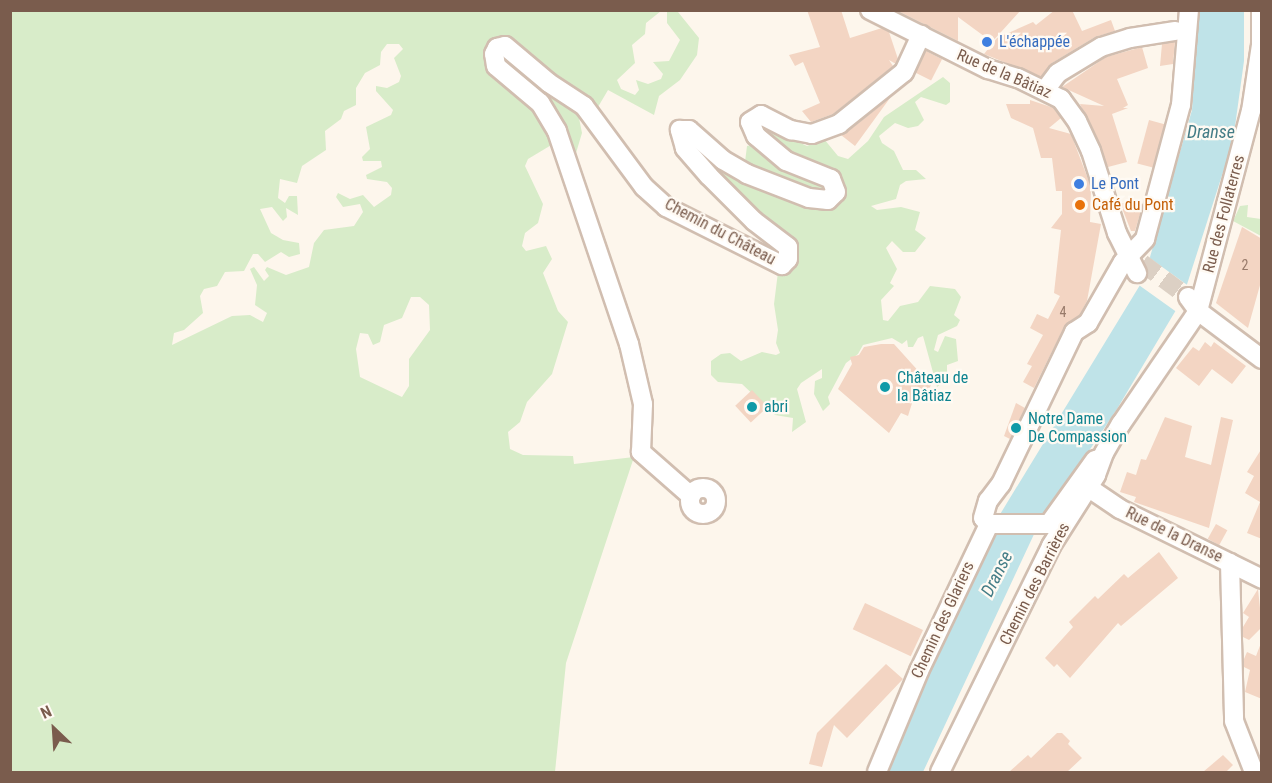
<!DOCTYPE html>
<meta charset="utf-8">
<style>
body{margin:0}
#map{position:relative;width:1272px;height:783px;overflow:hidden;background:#fdf6ec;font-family:"Roboto Condensed",sans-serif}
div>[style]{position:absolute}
.green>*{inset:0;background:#d8ecc9}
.water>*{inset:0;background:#bfe3e8}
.pier>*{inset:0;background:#fdf6ec}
.building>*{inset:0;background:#f3d5c3;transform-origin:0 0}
.street-tunnel>*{height:18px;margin-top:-9px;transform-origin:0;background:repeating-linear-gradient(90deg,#dcd0c4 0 18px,transparent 0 27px)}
.roads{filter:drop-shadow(2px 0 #d1beb0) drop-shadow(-2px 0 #d1beb0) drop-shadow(0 2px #d1beb0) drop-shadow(0 -2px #d1beb0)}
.street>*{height:18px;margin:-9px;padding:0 9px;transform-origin:9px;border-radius:9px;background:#fff}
.street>.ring{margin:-9px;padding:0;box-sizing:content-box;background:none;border:18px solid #fff;border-radius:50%}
.dots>*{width:16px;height:16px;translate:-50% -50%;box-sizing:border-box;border:3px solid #fffaf3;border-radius:50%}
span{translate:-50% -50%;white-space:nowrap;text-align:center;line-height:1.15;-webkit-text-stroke:4.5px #fffaf3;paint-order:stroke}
.number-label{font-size:14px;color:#987a6a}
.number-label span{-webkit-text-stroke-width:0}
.shop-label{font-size:16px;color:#366cbe}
.left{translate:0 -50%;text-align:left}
.street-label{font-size:16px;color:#7a5c4d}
.food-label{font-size:16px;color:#c56008}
.culture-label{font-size:16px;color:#0d838f}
.water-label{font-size:18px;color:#437c86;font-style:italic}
.frame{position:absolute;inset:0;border:12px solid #7a5c4d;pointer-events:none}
.north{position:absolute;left:24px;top:699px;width:60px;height:60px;-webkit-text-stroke:4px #fffaf3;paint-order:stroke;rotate:335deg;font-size:16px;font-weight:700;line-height:24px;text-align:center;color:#7a5c4d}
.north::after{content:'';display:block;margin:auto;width:21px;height:27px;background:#7a5c4d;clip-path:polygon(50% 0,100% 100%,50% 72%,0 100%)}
</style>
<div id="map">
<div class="green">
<div style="clip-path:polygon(evenodd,10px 11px,661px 11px,646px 23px,645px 34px,632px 45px,635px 63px,617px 80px,621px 89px,635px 95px,639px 90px,636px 80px,648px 84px,661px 79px,663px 74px,653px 62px,669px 61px,680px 40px,667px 23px,667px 11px,678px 12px,699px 38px,697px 55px,680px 80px,659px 96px,654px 115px,608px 90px,598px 107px,587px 108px,579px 118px,582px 133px,576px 153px,571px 154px,558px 141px,528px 159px,525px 166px,543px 204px,538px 223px,525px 233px,522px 246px,526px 251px,546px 246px,552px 259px,543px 273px,558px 311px,568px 322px,552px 374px,527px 402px,520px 422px,508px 432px,510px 449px,523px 455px,573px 456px,574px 464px,634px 457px,566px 663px,555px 772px,11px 772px,10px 11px,387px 44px,399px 44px,403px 49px,394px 58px,401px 76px,399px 82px,387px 88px,376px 86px,376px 91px,393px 110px,391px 115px,366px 127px,370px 149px,362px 157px,363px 161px,381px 161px,382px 167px,366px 175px,367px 179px,387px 182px,392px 188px,391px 195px,374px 207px,363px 195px,350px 199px,338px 193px,336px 197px,343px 207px,360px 204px,363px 212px,354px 226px,324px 230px,314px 243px,309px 267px,286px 275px,267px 267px,265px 270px,269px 276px,264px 281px,254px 267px,250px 269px,257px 285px,255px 305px,267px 313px,263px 322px,250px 315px,232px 316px,172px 345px,174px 333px,184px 330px,203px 313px,200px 296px,204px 289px,217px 286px,225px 272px,244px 271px,253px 254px,258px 254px,265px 262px,281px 252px,289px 257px,300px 254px,299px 243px,283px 240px,271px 233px,260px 209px,272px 207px,283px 221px,287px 217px,286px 208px,298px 215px,297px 196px,289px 196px,285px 203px,278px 198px,280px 179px,297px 183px,302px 166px,326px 150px,325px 131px,341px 119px,344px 111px,356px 105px,356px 88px,365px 73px,380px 65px,381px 52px,387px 44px,10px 11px,411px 297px,420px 297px,429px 305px,430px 330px,409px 359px,409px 386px,402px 397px,360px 377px,356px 349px,360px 333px,368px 334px,373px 345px,380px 342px,384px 325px,402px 318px,411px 297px)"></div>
<div style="clip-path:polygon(943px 77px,950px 83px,950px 102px,946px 105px,921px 97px,915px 102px,924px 120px,918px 126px,908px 128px,895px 123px,879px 136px,882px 143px,894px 151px,903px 170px,916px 170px,926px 179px,906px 181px,900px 185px,896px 199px,871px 206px,877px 210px,901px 207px,920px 212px,915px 230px,926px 238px,915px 252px,903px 252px,892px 241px,886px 248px,897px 269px,890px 283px,894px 286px,881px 300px,883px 320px,888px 321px,900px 306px,918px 302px,930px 286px,955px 289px,961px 297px,954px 315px,960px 320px,957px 326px,938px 335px,934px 350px,938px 352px,945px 336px,956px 339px,958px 361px,947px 365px,947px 379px,937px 387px,923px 336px,918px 338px,913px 347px,908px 347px,907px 340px,902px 344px,892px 338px,863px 345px,858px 354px,846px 363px,828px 397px,830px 404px,823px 411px,814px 394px,815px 381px,822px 378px,822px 369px,801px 383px,797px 389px,806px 422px,792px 432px,793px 418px,775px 415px,742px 384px,718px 382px,711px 375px,711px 361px,721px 354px,730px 353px,741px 361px,762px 352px,776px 355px,780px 353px,776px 343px,778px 330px,774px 304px,778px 272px,791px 239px,770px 233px,705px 167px,708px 159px,724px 174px,744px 170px,747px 146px,752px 145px,790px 171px,815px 182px,793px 153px,769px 136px,768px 128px,807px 146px,824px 139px,838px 156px,848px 159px,868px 141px,884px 117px)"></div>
<div style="clip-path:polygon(1248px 205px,1247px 217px,1261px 219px,1261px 236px,1233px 221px,1240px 206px)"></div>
</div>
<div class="water">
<div style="clip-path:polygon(1198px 11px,1244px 11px,1244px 61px,1233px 141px,1182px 300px,1117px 409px,1036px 530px,923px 772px,884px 772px,909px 709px,999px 516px,1151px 267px,1150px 257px,1192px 110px)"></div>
</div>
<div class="pier">
<div style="clip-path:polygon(1147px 256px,1190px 287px,1178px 313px,1136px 283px,1148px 266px)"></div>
</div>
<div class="building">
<div style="clip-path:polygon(807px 10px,841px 10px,850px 38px,882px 28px,889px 32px,898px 59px,896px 64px,889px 60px,893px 66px,833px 114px,811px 122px,802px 111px,820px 103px,803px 62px,795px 66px,789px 55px,820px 47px)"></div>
<div style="clip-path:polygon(896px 10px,1021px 10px,992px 42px,958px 17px,958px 41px)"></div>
<div style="clip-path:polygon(1055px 10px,1072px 10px,1082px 31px,1111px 20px,1115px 31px,1095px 37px,1052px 63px,1041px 77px,984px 54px,997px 38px,1033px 22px,1036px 25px)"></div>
<div style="clip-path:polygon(1175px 42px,1173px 64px,1160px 66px,1162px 44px)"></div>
<div style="clip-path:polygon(1142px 47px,1148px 68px,1117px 79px,1128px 105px,1123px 108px,1128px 108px,1112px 114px,1127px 162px,1108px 167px,1080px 104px,1104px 106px,1062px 87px,1106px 57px)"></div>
<div style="left:926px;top:51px;width:18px;height:24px;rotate:27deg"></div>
<div style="clip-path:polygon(890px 98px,855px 146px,841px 135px,846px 133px)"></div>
<div style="clip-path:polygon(1030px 100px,1054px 108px,1061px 118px,1049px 128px,1071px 134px,1091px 187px,1090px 222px,1101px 224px,1087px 301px,1079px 316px,1064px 327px,1034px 388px,1023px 382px,1032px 366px,1027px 364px,1043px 335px,1030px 328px,1037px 314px,1048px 319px,1060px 296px,1054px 293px,1061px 230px,1051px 228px,1062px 214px,1062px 191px,1056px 191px,1052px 158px,1041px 158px,1033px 128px,1011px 118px,1006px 104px,1030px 104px)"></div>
<div style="left:1149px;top:120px;width:16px;height:45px;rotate:15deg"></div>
<div style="clip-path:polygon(1120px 203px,1143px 204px,1135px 231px,1131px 231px)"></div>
<div style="clip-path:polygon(1242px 227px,1262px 239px,1262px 278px,1248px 328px,1216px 303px)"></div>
<div style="clip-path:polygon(1205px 342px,1211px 347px,1214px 342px,1246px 366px,1232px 384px,1212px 369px,1199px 386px,1176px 368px,1193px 347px,1199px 351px)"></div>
<div style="clip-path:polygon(881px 344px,894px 344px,931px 385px,927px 393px,913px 400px,908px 416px,901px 413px,889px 433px,838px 389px,852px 364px,850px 357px,859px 355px,864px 347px)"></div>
<div style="left:752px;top:390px;width:23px;height:23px;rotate:47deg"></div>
<div style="clip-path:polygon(1016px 403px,1025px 408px,1010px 439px,1004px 436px)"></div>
<div style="clip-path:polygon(1165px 417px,1192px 426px,1185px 457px,1211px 465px,1221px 417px,1233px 420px,1209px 528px,1134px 502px,1136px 497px,1120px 492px,1127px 472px,1136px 475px,1141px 459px,1146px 460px)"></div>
<div style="clip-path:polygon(1262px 448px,1262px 539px,1247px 533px,1260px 502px,1245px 493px,1254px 476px,1247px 472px)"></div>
<div style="left:1216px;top:524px;width:13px;height:17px;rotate:29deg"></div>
<div style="clip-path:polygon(1159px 552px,1178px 578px,1121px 626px,1118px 623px,1070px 678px,1057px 664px,1054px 667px,1045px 658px,1073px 627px,1069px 622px,1095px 596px,1098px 599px,1124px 574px,1128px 578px)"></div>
<div style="clip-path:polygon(1258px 589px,1262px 627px,1249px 640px,1243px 637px,1243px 627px,1249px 617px,1243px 613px)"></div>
<div style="left:865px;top:603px;width:64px;height:29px;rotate:25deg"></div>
<div style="clip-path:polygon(1261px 643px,1262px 644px,1262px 699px,1245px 692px,1250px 670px,1244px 667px,1244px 659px,1247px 652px,1256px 656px)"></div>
<div style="clip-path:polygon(886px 664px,903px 679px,847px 738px,834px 725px,822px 767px,809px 764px,817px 733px)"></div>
<div style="clip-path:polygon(1057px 733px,1062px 733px,1070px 741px,1068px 744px,1082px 758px,1067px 772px,1009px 772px,1028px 755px,1031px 758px)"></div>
<div style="clip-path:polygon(1223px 755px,1233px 765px,1226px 772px,1203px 772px)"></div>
</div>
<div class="street-tunnel">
<div style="left:1142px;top:263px;width:57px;rotate:36.5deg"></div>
</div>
<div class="roads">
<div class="street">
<div style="left:870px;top:10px;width:132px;rotate:26.6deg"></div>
<div style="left:988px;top:69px;width:31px;rotate:17deg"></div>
<div style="left:1018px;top:78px;width:48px;rotate:26deg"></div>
<div style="left:1061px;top:99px;width:27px;rotate:54deg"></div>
<div style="left:1077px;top:121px;width:33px;rotate:65deg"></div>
<div style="left:1091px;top:151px;width:86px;rotate:72.4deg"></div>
<div style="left:1117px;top:233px;width:45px;rotate:63.4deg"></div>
<div style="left:1045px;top:90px;width:21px;rotate:-53deg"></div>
<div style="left:1058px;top:73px;width:50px;rotate:-31.2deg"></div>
<div style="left:1101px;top:47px;width:30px;rotate:-17deg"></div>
<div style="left:1130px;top:38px;width:46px;rotate:-8.8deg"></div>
<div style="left:1188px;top:297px;width:17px;rotate:54deg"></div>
<div style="left:1198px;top:311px;width:80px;rotate:36.9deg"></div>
<div style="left:1089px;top:488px;width:37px;rotate:34deg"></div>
<div style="left:1120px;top:509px;width:158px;rotate:26.2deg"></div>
<div class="ring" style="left:690px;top:488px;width:8px;height:8px"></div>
<div style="left:691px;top:496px;width:67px;rotate:-138.7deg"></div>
<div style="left:641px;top:452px;width:48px;rotate:-87.6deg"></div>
<div style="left:643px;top:404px;width:62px;rotate:-103.1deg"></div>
<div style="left:629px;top:344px;width:225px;rotate:-108.7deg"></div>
<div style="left:557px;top:131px;width:33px;rotate:-121deg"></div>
<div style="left:540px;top:103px;width:57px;rotate:-139.9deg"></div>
<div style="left:496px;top:66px;width:12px;rotate:-99deg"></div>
<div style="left:494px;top:54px;width:7px;rotate:-63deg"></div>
<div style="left:497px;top:48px;width:8px;rotate:-14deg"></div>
<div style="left:505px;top:46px;width:57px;rotate:40.1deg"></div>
<div style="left:549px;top:83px;width:42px;rotate:33.3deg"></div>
<div style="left:584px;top:106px;width:101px;rotate:53.5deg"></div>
<div style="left:644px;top:187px;width:30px;rotate:42deg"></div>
<div style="left:666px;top:207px;width:130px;rotate:26.6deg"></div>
<div style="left:782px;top:265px;width:8px;rotate:-45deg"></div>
<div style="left:788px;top:259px;width:12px;rotate:-90deg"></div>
<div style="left:788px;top:247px;width:43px;rotate:-142.6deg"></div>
<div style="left:754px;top:221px;width:64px;rotate:-135deg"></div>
<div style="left:709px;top:176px;width:37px;rotate:-131deg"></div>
<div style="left:685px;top:148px;width:19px;rotate:-106deg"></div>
<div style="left:680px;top:130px;width:9px"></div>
<div style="left:689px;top:130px;width:45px;rotate:41.4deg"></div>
<div style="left:723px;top:160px;width:28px;rotate:30deg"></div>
<div style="left:747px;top:174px;width:66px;rotate:21.2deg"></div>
<div style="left:809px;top:198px;width:19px;rotate:6deg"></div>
<div style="left:828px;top:200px;width:11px;rotate:-45deg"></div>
<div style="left:836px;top:192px;width:14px;rotate:-111deg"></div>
<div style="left:831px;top:179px;width:48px;rotate:-158.2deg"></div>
<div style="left:786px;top:161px;width:39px;rotate:-140deg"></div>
<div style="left:756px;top:136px;width:15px;rotate:-113deg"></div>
<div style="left:750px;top:122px;width:13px;rotate:-32deg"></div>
<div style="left:761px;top:115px;width:34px;rotate:27deg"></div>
<div style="left:791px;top:130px;width:21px;rotate:11deg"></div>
<div style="left:812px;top:134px;width:29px;rotate:-20deg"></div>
<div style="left:839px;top:124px;width:83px;rotate:-38.7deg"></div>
<div style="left:904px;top:72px;width:41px;rotate:-65.3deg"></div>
<div style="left:989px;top:524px;width:8px;rotate:-135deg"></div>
<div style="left:983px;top:518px;width:18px;rotate:-74deg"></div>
<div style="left:988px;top:501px;width:21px;rotate:-53deg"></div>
<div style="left:1001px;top:484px;width:169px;rotate:-64.3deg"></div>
<div style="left:1074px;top:332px;width:17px;rotate:-33deg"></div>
<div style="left:1088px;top:323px;width:70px;rotate:-60.2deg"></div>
<div style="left:1123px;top:262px;width:32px;rotate:-46deg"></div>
<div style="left:1145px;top:239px;width:139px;rotate:-75deg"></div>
<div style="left:1181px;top:105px;width:95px;rotate:-85.2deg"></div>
<div style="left:989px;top:524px;width:60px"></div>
<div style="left:1049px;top:524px;width:79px;rotate:-54.3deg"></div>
<div style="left:1230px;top:563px;width:158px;rotate:88.5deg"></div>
<div style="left:1234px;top:721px;width:55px;rotate:68.6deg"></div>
<div style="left:877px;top:772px;width:109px;rotate:-67.4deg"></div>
<div style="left:919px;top:671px;width:163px;rotate:-64.5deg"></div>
<div style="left:940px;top:772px;width:252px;rotate:-63.8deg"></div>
<div style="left:1051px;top:546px;width:84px;rotate:-57.6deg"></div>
<div style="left:1096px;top:475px;width:23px;rotate:-70deg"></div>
<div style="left:1104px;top:453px;width:34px;rotate:-60deg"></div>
<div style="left:1121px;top:424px;width:137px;rotate:-55.7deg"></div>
<div style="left:1198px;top:311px;width:207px;rotate:-75.2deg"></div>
<div style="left:1251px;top:111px;width:67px;rotate:-81.4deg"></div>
<div style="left:1261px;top:45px;width:35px;rotate:-90deg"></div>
</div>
</div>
<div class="dots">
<div style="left:987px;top:42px;background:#3f7fe0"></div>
<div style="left:1079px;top:184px;background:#3f7fe0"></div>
<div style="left:1080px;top:205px;background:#e8710a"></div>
<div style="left:885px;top:387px;background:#0f9aa8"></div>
<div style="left:752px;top:407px;background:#0f9aa8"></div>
<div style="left:1016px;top:428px;background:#0f9aa8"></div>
</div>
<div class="number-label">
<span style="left:1245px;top:265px">2</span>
<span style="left:1063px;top:312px">4</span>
</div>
<div class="shop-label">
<span class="left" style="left:999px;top:42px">L'échappée</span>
<span class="left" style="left:1091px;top:184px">Le Pont</span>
</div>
<div class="street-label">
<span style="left:1004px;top:74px;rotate:23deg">Rue de la Bâtiaz</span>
<span style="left:1224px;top:214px;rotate:-75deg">Rue des Follaterres</span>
<span style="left:720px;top:232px;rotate:28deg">Chemin du Château</span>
<span style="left:1174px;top:535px;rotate:26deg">Rue de la Dranse</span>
<span style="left:1035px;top:584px;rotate:-63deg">Chemin des Barrières</span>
<span style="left:943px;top:620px;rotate:-65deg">Chemin des Glariers</span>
</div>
<div class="food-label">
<span class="left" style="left:1092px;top:205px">Café du Pont</span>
</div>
<div class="culture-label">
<span class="left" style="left:897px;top:387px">Château de<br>la Bâtiaz</span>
<span class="left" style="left:764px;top:407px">abri</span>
<span class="left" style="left:1028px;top:428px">Notre Dame<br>De Compassion</span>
</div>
<div class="water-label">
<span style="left:1211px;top:132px">Dranse</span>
<span style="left:997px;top:574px;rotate:-63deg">Dranse</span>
</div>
<div class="frame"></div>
<div class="north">N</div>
</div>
